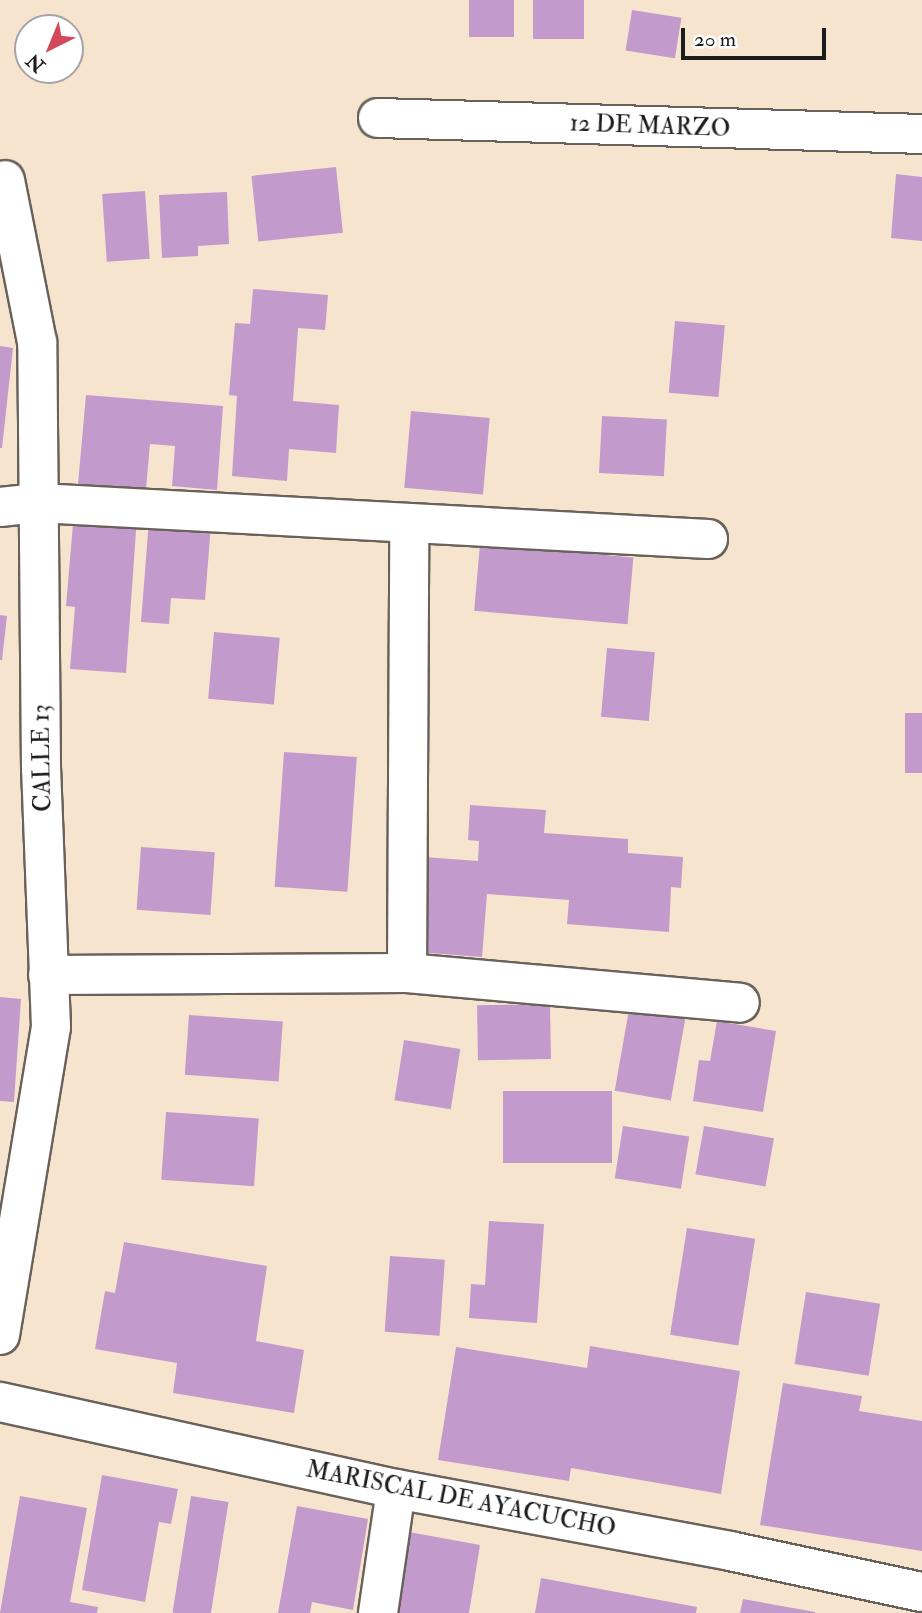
<!DOCTYPE html>
<style>
body{margin:0}
#map{position:relative;width:922px;height:1613px;overflow:hidden;background:#f7e4cf;font-family:"IM FELL Double Pica",serif}
div>[style]{position:absolute}
.building>*{inset:0;background:#c39acc;transform-origin:0 0}
.roads{filter:drop-shadow(2px 0 #69625b) drop-shadow(-2px 0 #69625b) drop-shadow(0 2px #69625b) drop-shadow(0 -2px #69625b)}
.minor>*{height:38px;margin:-19px;padding:0 19px;transform-origin:19px;border-radius:19px;background:#fff}
span{translate:-50% -50%;white-space:nowrap;text-align:center;line-height:1.15;-webkit-text-stroke:5px #fff;paint-order:stroke}
.street-label{font-size:24px;color:#1c1c1c}
.north{position:absolute;left:14px;top:14px;width:70px;height:70px;box-sizing:border-box;background:#fff;border:2px solid #a4a4a4;border-radius:50%;rotate:223deg;font-size:19px;font-weight:700;line-height:28px;text-align:center;color:#1c1c1c}
.north::after{content:'';display:block;margin:auto;width:24px;height:32px;background:#d1495b;clip-path:polygon(50% 0,100% 100%,50% 72%,0 100%)}
.scale{position:absolute;left:681px;top:28px;width:145px;height:32px;box-sizing:border-box;border:4px solid #1c1c1c;border-top:0;padding-left:9px;font-size:21px;line-height:24px;white-space:nowrap;color:#1c1c1c;-webkit-text-stroke:5px #fff;paint-order:stroke}
</style>
<div id="map">
<div class="building">
<div style="left:469px;top:0;width:45px;height:37px"></div>
<div style="left:533px;top:0;width:51px;height:39px"></div>
<div style="left:632px;top:10px;width:50px;height:41px;rotate:9deg"></div>
<div style="left:336px;top:167px;width:66px;height:85px;rotate:84deg"></div>
<div style="clip-path:polygon(896px 174px,922px 177px,922px 241px,891px 238px)"></div>
<div style="left:145px;top:191px;width:68px;height:43px;rotate:86deg"></div>
<div style="clip-path:polygon(227px 192px,229px 244px,198px 246px,198px 256px,162px 258px,159px 195px)"></div>
<div style="clip-path:polygon(253px 289px,328px 295px,325px 330px,298px 328px,293px 401px,339px 405px,336px 453px,289px 449px,287px 481px,232px 476px,237px 396px,229px 395px,235px 323px,250px 324px)"></div>
<div style="left:675px;top:321px;width:50px;height:72px;rotate:5deg"></div>
<div style="clip-path:polygon(0 346px,13px 348px,2px 448px,0 448px)"></div>
<div style="clip-path:polygon(86px 395px,223px 406px,217px 490px,172px 486px,175px 446px,150px 444px,146px 489px,78px 484px)"></div>
<div style="left:411px;top:411px;width:79px;height:77px;rotate:5deg"></div>
<div style="left:602px;top:416px;width:65px;height:57px;rotate:3deg"></div>
<div style="clip-path:polygon(74px 512px,137px 517px,126px 673px,70px 669px,75px 607px,66px 606px)"></div>
<div style="clip-path:polygon(149px 520px,211px 525px,205px 600px,171px 598px,169px 624px,141px 622px)"></div>
<div style="left:480px;top:544px;width:154px;height:67px;rotate:5deg"></div>
<div style="clip-path:polygon(0 615px,7px 616px,2px 660px,0 660px)"></div>
<div style="left:214px;top:632px;width:66px;height:67px;rotate:5deg"></div>
<div style="left:607px;top:648px;width:48px;height:69px;rotate:5deg"></div>
<div style="left:905px;top:713px;width:17px;height:60px"></div>
<div style="left:284px;top:752px;width:73px;height:135px;rotate:4deg"></div>
<div style="clip-path:polygon(470px 805px,546px 810px,544px 833px,628px 839px,628px 853px,683px 857px,681px 888px,671px 887px,669px 932px,567px 924px,569px 900px,487px 894px,482px 957px,417px 952px,424px 857px,478px 861px,479px 841px,468px 840px)"></div>
<div style="left:141px;top:847px;width:74px;height:63px;rotate:4deg"></div>
<div style="clip-path:polygon(0 997px,21px 999px,14px 1102px,0 1101px)"></div>
<div style="left:550px;top:1004px;width:55px;height:73px;rotate:89deg"></div>
<div style="left:630px;top:1004px;width:57px;height:88px;rotate:10deg"></div>
<div style="left:189px;top:1015px;width:94px;height:60px;rotate:4deg"></div>
<div style="clip-path:polygon(717px 1021px,776px 1031px,763px 1112px,693px 1101px,699px 1060px,710px 1061px)"></div>
<div style="left:404px;top:1040px;width:57px;height:61px;rotate:9deg"></div>
<div style="left:503px;top:1091px;width:109px;height:72px"></div>
<div style="left:166px;top:1112px;width:93px;height:68px;rotate:4deg"></div>
<div style="left:623px;top:1126px;width:67px;height:53px;rotate:9deg"></div>
<div style="left:704px;top:1126px;width:71px;height:49px;rotate:10deg"></div>
<div style="clip-path:polygon(489px 1221px,544px 1224px,537px 1323px,469px 1318px,471px 1284px,485px 1285px)"></div>
<div style="left:687px;top:1228px;width:69px;height:108px;rotate:9deg"></div>
<div style="clip-path:polygon(124px 1242px,267px 1266px,256px 1341px,304px 1350px,294px 1413px,173px 1393px,177px 1363px,95px 1349px,105px 1291px,115px 1293px)"></div>
<div style="left:390px;top:1256px;width:55px;height:76px;rotate:4deg"></div>
<div style="left:806px;top:1292px;width:75px;height:73px;rotate:9deg"></div>
<div style="clip-path:polygon(590px 1346px,740px 1371px,721px 1494px,571px 1468px,569px 1481px,438px 1460px,456px 1347px,587px 1368px)"></div>
<div style="clip-path:polygon(783px 1383px,862px 1396px,859px 1411px,922px 1421px,922px 1551px,760px 1525px)"></div>
<div style="clip-path:polygon(102px 1475px,178px 1489px,171px 1524px,159px 1522px,145px 1602px,82px 1590px)"></div>
<div style="clip-path:polygon(20px 1496px,87px 1508px,70px 1602px,98px 1607px,97px 1613px,0 1613px)"></div>
<div style="left:191px;top:1496px;width:38px;height:118px;rotate:9deg"></div>
<div style="clip-path:polygon(297px 1506px,368px 1519px,353px 1610px,312px 1602px,310px 1613px,278px 1613px)"></div>
<div style="clip-path:polygon(409px 1532px,480px 1545px,469px 1613px,395px 1613px)"></div>
<div style="clip-path:polygon(541px 1578px,697px 1607px,696px 1613px,535px 1613px)"></div>
<div style="clip-path:polygon(743px 1599px,815px 1612px,815px 1613px,740px 1613px)"></div>
</div>
<div class="roads">
<div class="minor">
<div style="left:378px;top:118px;width:544px;rotate:1.68deg"></div>
<div style="left:0;top:507px;width:39px;rotate:-6deg"></div>
<div style="left:39px;top:503px;width:670px;rotate:3.08deg"></div>
<div style="left:407px;top:973px;width:450px;rotate:-89.7deg"></div>
<div style="left:48px;top:975px;width:359px;rotate:-0.3deg"></div>
<div style="left:407px;top:973px;width:334px;rotate:5.1deg"></div>
<div style="left:0;top:1335px;width:312px;rotate:-80.6deg"></div>
<div style="left:51px;top:1027px;width:259px;rotate:-92.2deg"></div>
<div style="left:41px;top:768px;width:426px;rotate:-90.5deg"></div>
<div style="left:37px;top:342px;width:165px;rotate:-101.2deg"></div>
<div style="left:0;top:1402px;width:405px;rotate:12.4deg"></div>
<div style="left:396px;top:1489px;width:340px;rotate:10.5deg"></div>
<div style="left:730px;top:1551px;width:196px;rotate:12.1deg"></div>
<div style="left:378px;top:1613px;width:125px;rotate:-81.7deg"></div>
</div>
</div>
<div class="street-label">
<span style="left:650px;top:126px;rotate:2deg">12 DE MARZO</span>
<span style="left:42px;top:758px;rotate:-91deg">CALLE 13</span>
<span style="left:461px;top:1499px;rotate:11deg">MARISCAL DE AYACUCHO</span>
</div>
<div class="north">N</div>
<div class="scale">20 m</div>
</div>
